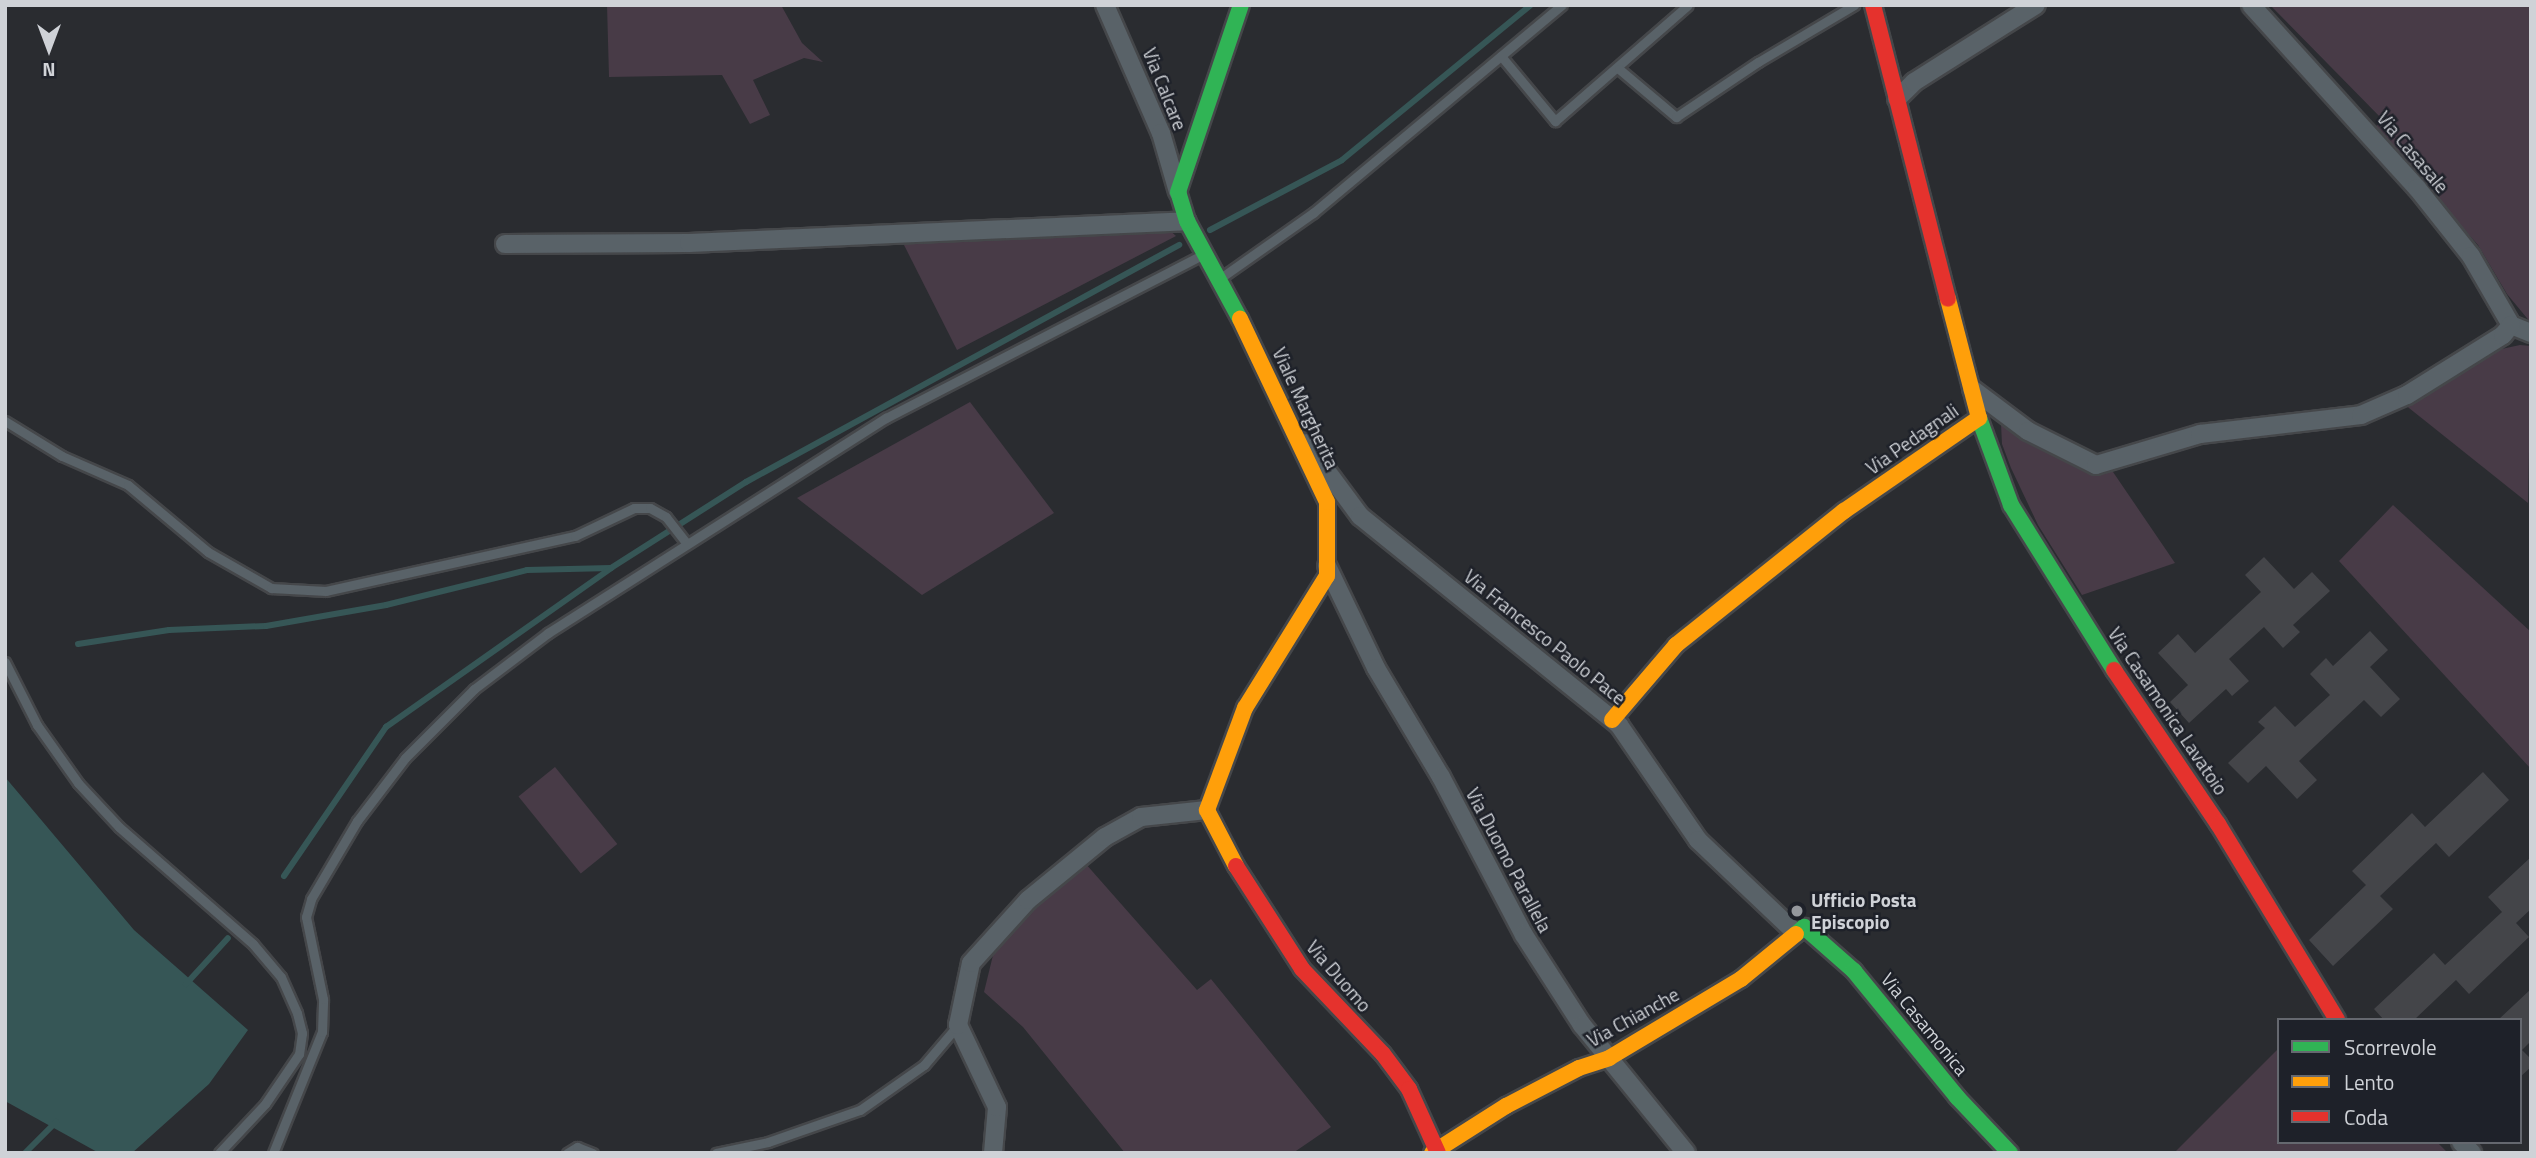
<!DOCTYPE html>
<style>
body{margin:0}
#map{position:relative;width:2536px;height:1158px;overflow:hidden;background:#2a2c30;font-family:"Titillium Web",sans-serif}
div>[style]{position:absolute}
.green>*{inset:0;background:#483b47;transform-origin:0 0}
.water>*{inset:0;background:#365656}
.stream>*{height:6px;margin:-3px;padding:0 3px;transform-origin:3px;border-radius:3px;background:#365656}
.building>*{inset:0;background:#444549}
.roads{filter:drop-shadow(2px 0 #45474a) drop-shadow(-2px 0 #45474a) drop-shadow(0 2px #45474a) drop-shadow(0 -2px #45474a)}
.lane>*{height:9px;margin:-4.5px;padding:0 4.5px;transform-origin:4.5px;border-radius:4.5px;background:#596268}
.street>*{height:18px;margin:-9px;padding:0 9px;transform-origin:9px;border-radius:9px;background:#596268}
.fast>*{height:16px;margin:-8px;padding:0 8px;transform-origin:8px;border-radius:8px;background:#30b455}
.slow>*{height:16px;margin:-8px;padding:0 8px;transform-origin:8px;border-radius:8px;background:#ff9f0a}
.jam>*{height:16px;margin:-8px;padding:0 8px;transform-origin:8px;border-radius:8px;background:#e5322d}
.dots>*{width:19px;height:19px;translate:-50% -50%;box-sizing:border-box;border:4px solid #1e2129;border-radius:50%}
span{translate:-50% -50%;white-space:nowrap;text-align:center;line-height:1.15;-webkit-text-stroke:5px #1e2129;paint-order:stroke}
.street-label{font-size:19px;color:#cfd2d7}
.poi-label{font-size:19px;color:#cfd2d7;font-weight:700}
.left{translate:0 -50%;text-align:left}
.frame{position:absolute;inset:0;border:7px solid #cfd2d7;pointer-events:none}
.legend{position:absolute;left:2277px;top:1018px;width:245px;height:126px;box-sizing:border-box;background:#1e2129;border:2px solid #65686f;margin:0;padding:9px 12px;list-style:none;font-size:21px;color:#cfd2d7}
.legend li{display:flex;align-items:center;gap:14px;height:35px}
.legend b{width:35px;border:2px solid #65686f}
.north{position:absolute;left:14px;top:14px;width:70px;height:70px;-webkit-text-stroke:5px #1e2129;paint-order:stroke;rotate:180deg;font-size:19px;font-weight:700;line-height:28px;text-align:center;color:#cfd2d7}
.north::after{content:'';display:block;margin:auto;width:24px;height:32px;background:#cfd2d7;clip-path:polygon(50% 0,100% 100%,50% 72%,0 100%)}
</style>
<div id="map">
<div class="green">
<div style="clip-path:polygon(607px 5px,781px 5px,802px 43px,823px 62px,804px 58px,753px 80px,770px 115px,750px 124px,722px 75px,609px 77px)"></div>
<div style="clip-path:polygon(2270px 5px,2531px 5px,2531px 323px,2507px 294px,2478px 245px,2374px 128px,2383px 120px)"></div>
<div style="clip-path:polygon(1167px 228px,1176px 236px,957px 350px,901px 239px)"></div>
<div style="clip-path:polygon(2520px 345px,2531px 346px,2528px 503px,2404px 404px,2497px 350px)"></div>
<div style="clip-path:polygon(970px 402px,1054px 513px,922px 595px,797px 498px)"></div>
<div style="clip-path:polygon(2001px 424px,2068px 462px,2099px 471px,2111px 469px,2175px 563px,2082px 595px,2038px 525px,2011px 468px,2002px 444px)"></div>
<div style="clip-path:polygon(2393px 505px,2531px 632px,2531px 769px,2339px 561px)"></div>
<div style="left:555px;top:767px;width:99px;height:47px;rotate:51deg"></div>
<div style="clip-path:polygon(1085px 863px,1197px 990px,1211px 979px,1331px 1127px,1293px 1153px,1125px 1153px,1023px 1027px,984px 992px,995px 947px,1013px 924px)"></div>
<div style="clip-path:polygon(2279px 1048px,2279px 1142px,2437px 1142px,2448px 1153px,2174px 1153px)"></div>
</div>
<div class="water">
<div style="clip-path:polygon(5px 777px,134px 930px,248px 1030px,209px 1084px,132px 1153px,99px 1153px,5px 1101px)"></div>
</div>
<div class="stream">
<div style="left:1210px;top:230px;width:149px;rotate:-27.9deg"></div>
<div style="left:1342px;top:160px;width:244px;rotate:-39.4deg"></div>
<div style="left:78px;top:644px;width:92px;rotate:-8.7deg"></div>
<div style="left:169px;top:630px;width:97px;rotate:-2.4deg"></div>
<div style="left:266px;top:626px;width:122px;rotate:-9.9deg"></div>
<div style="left:386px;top:605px;width:145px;rotate:-13.9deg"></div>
<div style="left:527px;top:570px;width:84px;rotate:-1.4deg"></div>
<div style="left:611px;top:568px;width:160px;rotate:-32.5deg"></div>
<div style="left:746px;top:482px;width:494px;rotate:-28.7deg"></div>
<div style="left:284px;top:876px;width:181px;rotate:-55.6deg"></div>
<div style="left:386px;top:727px;width:276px;rotate:-35.2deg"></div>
<div style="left:186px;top:984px;width:62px;rotate:-47.6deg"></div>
<div style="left:25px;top:1153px;width:44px;rotate:-45deg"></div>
</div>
<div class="building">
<div style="clip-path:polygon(2264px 557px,2294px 589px,2312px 572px,2330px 591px,2293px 625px,2300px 632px,2283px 648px,2264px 627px,2229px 659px,2249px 681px,2232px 696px,2226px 689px,2189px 723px,2170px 702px,2188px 685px,2158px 653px,2178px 634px,2195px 653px,2261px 592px,2245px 575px)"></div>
<div style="clip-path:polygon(2370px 631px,2388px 650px,2370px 667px,2400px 699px,2381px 717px,2364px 700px,2299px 761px,2317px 780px,2297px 799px,2266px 766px,2248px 783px,2228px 763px,2265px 728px,2258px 722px,2275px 706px,2295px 727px,2330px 695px,2310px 674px,2326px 658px,2333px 666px)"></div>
<div style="clip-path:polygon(2483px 772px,2509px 800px,2449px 857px,2436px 843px,2380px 896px,2393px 909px,2333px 966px,2309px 940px,2366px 885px,2352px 871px,2412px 813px,2425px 827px)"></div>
<div style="clip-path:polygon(2531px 857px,2531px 909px,2516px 923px,2529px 937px,2469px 994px,2456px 980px,2414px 1020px,2384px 1020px,2374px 1009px,2434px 953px,2445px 965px,2502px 912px,2488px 897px)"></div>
<div style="clip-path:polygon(2531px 989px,2531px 1041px,2522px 1050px,2531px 1059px,2531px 1067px,2520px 1077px,2520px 1020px,2498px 1020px)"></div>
</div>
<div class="roads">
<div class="lane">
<div style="left:1501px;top:56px;width:85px;rotate:50.3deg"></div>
<div style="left:1555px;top:121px;width:176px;rotate:-41.1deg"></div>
<div style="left:1619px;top:69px;width:75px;rotate:40.1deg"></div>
<div style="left:1676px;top:117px;width:99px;rotate:-33.9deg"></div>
<div style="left:1758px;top:62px;width:112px;rotate:-30.7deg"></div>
<div style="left:1219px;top:279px;width:115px;rotate:-35.1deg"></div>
<div style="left:1313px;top:213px;width:324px;rotate:-39.9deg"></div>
<div style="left:5px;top:421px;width:67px;rotate:31.6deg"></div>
<div style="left:62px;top:456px;width:72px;rotate:23.7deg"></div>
<div style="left:128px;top:485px;width:104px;rotate:39.9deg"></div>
<div style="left:208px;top:552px;width:73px;rotate:29.7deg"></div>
<div style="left:271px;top:588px;width:55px;rotate:3.1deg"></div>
<div style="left:326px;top:591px;width:255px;rotate:-12.5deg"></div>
<div style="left:575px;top:536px;width:65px;rotate:-25.4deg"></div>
<div style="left:634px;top:508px;width:16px"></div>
<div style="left:650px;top:508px;width:18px;rotate:29deg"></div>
<div style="left:666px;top:517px;width:34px;rotate:52deg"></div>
<div style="left:5px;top:662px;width:71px;rotate:63.1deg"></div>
<div style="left:37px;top:725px;width:71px;rotate:54.7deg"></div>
<div style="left:78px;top:783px;width:60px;rotate:47deg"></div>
<div style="left:119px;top:827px;width:178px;rotate:41.1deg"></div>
<div style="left:253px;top:944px;width:43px;rotate:49.7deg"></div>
<div style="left:281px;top:977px;width:39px;rotate:66deg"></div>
<div style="left:297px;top:1013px;width:21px;rotate:76deg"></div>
<div style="left:302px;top:1033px;width:21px;rotate:98deg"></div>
<div style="left:299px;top:1054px;width:60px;rotate:124.2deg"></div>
<div style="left:265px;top:1104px;width:67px;rotate:133.2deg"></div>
<div style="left:273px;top:1153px;width:131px;rotate:-68deg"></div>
<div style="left:322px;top:1032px;width:33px;rotate:-88deg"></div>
<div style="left:323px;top:999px;width:84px;rotate:-101.7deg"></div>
<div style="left:306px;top:917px;width:19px;rotate:-74deg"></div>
<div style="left:311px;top:899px;width:91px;rotate:-59.5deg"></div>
<div style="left:357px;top:821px;width:79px;rotate:-52.7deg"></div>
<div style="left:405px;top:758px;width:98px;rotate:-45deg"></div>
<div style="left:474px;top:689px;width:93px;rotate:-37.1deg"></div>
<div style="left:548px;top:633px;width:401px;rotate:-32.5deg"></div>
<div style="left:886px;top:418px;width:356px;rotate:-27.3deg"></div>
<div style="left:567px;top:1153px;width:12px;rotate:-31deg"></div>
<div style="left:577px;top:1147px;width:17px;rotate:21deg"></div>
<div style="left:716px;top:1153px;width:53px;rotate:-11.9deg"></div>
<div style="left:768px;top:1142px;width:97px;rotate:-19.2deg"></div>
<div style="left:860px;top:1110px;width:78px;rotate:-35.1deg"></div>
<div style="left:924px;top:1065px;width:52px;rotate:-49.6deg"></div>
</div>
<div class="street">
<div style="left:1105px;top:5px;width:140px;rotate:66.4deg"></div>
<div style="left:1161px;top:133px;width:61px;rotate:73.9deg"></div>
<div style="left:2251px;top:5px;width:247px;rotate:47.8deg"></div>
<div style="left:2417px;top:188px;width:87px;rotate:51.5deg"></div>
<div style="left:2471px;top:256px;width:80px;rotate:59.9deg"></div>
<div style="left:2511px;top:325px;width:22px;rotate:22deg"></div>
<div style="left:1897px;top:99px;width:24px;rotate:-45deg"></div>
<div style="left:1914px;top:82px;width:144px;rotate:-32.3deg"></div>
<div style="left:505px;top:244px;width:184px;rotate:-0.3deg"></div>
<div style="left:689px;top:243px;width:498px;rotate:-2.5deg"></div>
<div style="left:1972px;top:389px;width:70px;rotate:36.9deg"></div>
<div style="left:2028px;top:431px;width:76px;rotate:26.6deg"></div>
<div style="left:2096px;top:465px;width:109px;rotate:-16.6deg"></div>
<div style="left:2200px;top:434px;width:162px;rotate:-6.7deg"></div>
<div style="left:2361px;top:415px;width:50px;rotate:-23.5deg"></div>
<div style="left:2407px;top:395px;width:113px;rotate:-32deg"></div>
<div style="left:2503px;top:335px;width:13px;rotate:-51deg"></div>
<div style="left:1306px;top:443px;width:91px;rotate:53.5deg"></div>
<div style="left:1360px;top:516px;width:333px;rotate:38.9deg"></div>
<div style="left:1619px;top:725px;width:140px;rotate:55.5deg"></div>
<div style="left:1698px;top:840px;width:135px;rotate:43.5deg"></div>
<div style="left:1327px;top:566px;width:113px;rotate:64.3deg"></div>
<div style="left:1376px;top:668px;width:127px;rotate:59.2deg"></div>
<div style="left:1441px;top:777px;width:178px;rotate:62.3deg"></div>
<div style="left:1524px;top:935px;width:107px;rotate:57.2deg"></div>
<div style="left:1582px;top:1025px;width:165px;rotate:50.9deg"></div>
<div style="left:2461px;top:1142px;width:16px;rotate:45deg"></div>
<div style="left:993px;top:1153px;width:46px;rotate:-85deg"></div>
<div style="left:997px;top:1107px;width:91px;rotate:-115.4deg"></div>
<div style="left:958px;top:1025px;width:63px;rotate:-78.2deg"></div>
<div style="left:971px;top:963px;width:85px;rotate:-47.9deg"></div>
<div style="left:1028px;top:900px;width:99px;rotate:-39.3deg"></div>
<div style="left:1105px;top:837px;width:41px;rotate:-29.1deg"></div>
<div style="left:1141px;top:817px;width:66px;rotate:-6.1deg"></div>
</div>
<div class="fast">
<div style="left:1240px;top:319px;width:111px;rotate:-118.4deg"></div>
<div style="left:1187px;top:221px;width:30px;rotate:-107deg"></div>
<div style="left:1178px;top:192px;width:197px;rotate:-71.4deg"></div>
<div style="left:1979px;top:418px;width:93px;rotate:69.8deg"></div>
<div style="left:2011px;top:505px;width:195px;rotate:58deg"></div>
<div style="left:1796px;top:934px;width:11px;rotate:-41deg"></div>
<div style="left:1804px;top:927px;width:67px;rotate:41.3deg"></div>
<div style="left:1854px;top:971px;width:163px;rotate:50.7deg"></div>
<div style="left:1957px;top:1097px;width:77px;rotate:46.6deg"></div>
</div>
<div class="slow">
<div style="left:1612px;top:720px;width:99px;rotate:-49.5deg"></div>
<div style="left:1676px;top:645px;width:215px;rotate:-38.6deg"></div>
<div style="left:1844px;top:511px;width:164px;rotate:-34.6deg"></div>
<div style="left:1979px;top:418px;width:123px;rotate:-104.6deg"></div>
<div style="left:1236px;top:866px;width:63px;rotate:-117.4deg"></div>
<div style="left:1207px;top:810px;width:109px;rotate:-69.6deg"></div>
<div style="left:1245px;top:708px;width:155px;rotate:-58.2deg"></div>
<div style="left:1327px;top:576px;width:74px;rotate:-90deg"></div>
<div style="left:1327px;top:502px;width:203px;rotate:-115.4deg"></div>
<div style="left:1432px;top:1153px;width:88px;rotate:-32.4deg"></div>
<div style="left:1506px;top:1106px;width:82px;rotate:-27.5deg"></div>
<div style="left:1579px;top:1068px;width:32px;rotate:-18deg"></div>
<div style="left:1609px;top:1058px;width:154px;rotate:-30.9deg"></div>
<div style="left:1741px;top:979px;width:71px;rotate:-39.3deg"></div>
</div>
<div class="jam">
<div style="left:1873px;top:5px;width:303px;rotate:75.7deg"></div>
<div style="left:2114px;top:670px;width:186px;rotate:56deg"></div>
<div style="left:2218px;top:824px;width:229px;rotate:58.7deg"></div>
<div style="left:1236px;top:866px;width:122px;rotate:57.3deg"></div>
<div style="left:1302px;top:969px;width:117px;rotate:46.4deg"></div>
<div style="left:1383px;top:1054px;width:44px;rotate:53.4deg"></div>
<div style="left:1409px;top:1089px;width:70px;rotate:65.6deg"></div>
</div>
</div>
<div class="dots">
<div style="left:1797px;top:911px;background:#95989d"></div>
</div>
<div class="street-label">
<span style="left:1165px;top:89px;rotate:68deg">Via Calcare</span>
<span style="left:2413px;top:152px;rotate:50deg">Via Casasale</span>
<span style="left:1306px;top:408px;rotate:65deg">Viale Margherita</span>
<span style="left:1912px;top:439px;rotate:-35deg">Via Pedagnali</span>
<span style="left:1545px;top:637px;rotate:39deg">Via Francesco Paolo Pace</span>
<span style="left:2168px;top:711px;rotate:56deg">Via Casamonica Lavatoio</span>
<span style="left:1509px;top:860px;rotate:62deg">Via Duomo Parallela</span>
<span style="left:1339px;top:976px;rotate:49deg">Via Duomo</span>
<span style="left:1633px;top:1017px;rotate:-29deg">Via Chianche</span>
<span style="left:1925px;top:1024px;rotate:51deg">Via Casamonica</span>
</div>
<div class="poi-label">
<span class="left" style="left:1811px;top:911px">Ufficio Posta<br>Episcopio</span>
</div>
<div class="frame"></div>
<ul class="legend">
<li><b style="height:9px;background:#30b455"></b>Scorrevole</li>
<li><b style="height:9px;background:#ff9f0a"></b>Lento</li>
<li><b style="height:9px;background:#e5322d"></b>Coda</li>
</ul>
<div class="north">N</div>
</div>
